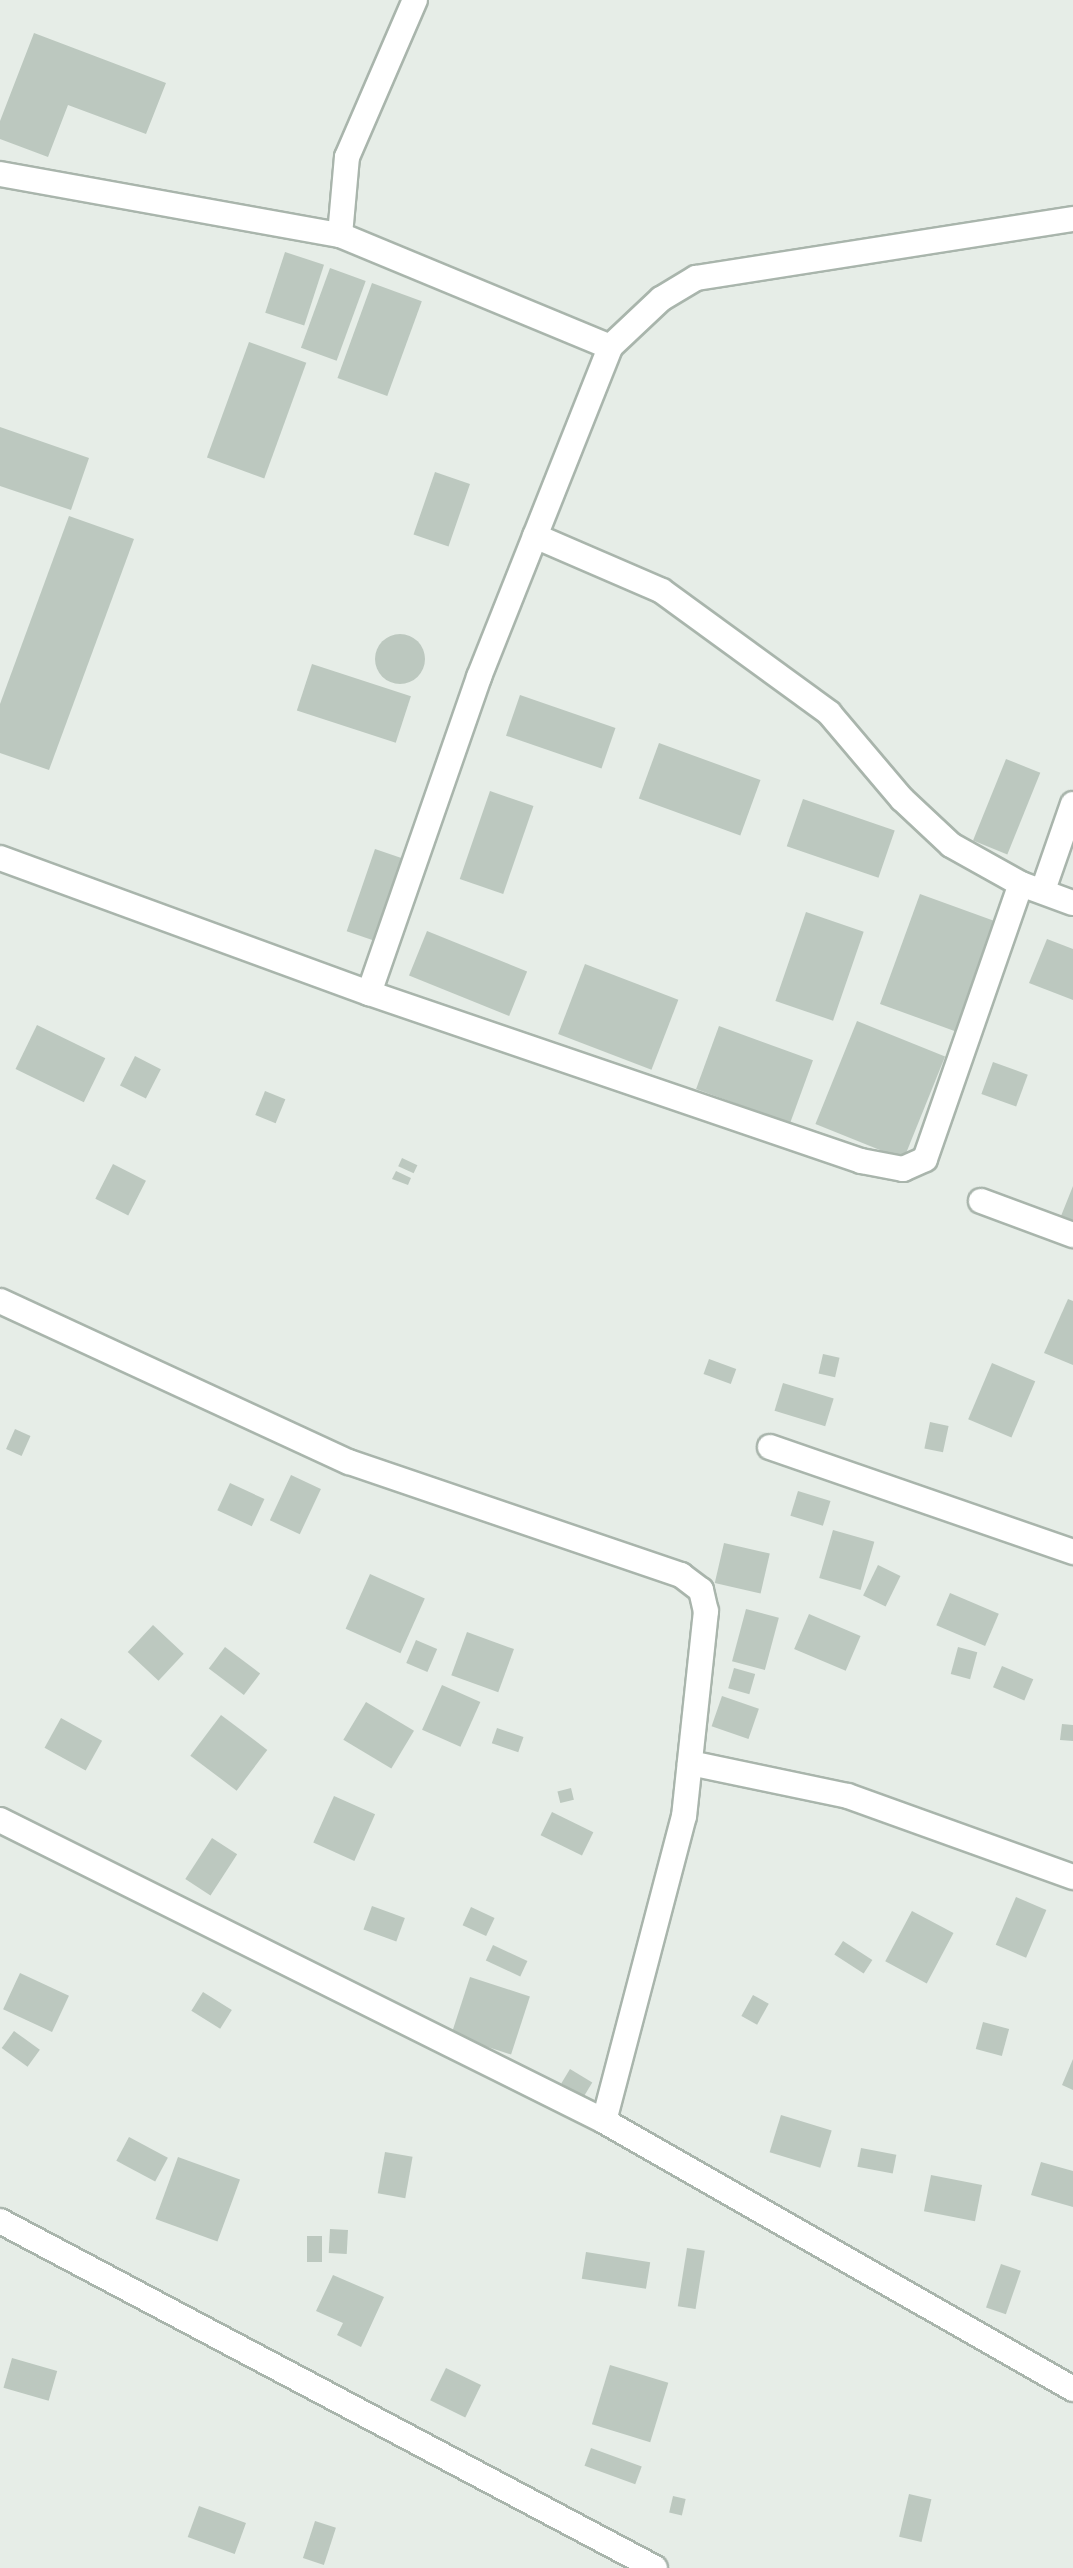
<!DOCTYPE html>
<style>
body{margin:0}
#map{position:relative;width:1073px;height:2568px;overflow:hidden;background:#e6ede7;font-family:"Asap Condensed",sans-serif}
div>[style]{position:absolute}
.building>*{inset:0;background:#bcc8bf;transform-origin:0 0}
.round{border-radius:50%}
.roads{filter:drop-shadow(2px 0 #a9b5ac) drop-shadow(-2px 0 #a9b5ac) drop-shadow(0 2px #a9b5ac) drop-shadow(0 -2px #a9b5ac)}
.minor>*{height:24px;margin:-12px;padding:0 12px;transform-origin:12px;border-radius:12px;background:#fff}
span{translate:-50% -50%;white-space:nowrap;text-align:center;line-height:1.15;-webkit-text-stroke:6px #f6faf7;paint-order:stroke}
</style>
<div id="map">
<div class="building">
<div style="clip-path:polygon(34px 33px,166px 83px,146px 134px,68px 105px,48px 157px,0 139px,0 121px)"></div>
<div style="left:285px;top:252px;width:41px;height:64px;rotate:18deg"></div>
<div style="left:330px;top:268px;width:38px;height:85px;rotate:20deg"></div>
<div style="left:372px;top:283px;width:53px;height:101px;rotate:20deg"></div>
<div style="left:249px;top:342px;width:61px;height:123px;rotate:20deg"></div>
<div style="clip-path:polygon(0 427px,89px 458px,71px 510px,0 486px)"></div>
<div style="left:435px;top:472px;width:37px;height:66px;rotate:19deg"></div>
<div style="clip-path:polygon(69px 516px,134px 539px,49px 770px,0 753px,0 704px)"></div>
<div class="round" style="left:375px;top:634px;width:50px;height:50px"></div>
<div style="left:312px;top:664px;width:104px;height:49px;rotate:18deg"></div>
<div style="left:520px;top:695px;width:101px;height:43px;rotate:19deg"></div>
<div style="left:659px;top:743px;width:108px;height:59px;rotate:20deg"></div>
<div style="left:1006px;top:759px;width:37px;height:88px;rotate:22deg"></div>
<div style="left:490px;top:791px;width:46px;height:93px;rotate:19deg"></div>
<div style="left:803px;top:799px;width:97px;height:50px;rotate:19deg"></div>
<div style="left:375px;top:849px;width:31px;height:87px;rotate:19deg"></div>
<div style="left:920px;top:894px;width:80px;height:117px;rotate:20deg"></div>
<div style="left:806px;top:912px;width:61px;height:94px;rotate:19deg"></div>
<div style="left:427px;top:931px;width:108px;height:48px;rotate:22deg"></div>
<div style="clip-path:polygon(1047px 939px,1073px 949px,1073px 1000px,1029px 983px)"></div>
<div style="left:585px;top:964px;width:100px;height:75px;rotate:21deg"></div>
<div style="left:857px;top:1021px;width:95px;height:111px;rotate:22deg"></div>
<div style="left:37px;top:1025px;width:76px;height:49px;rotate:26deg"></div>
<div style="left:719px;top:1026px;width:100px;height:67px;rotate:20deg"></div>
<div style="left:135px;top:1056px;width:29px;height:33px;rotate:27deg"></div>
<div style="left:993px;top:1062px;width:37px;height:34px;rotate:20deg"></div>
<div style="left:265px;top:1091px;width:22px;height:26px;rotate:22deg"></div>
<div style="left:402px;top:1158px;width:17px;height:9px;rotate:25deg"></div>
<div style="left:113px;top:1164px;width:37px;height:39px;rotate:27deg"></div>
<div style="clip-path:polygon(396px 1171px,411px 1178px,408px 1185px,392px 1179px)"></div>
<div style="clip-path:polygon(1073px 1186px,1073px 1220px,1061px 1216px)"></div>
<div style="clip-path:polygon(1068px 1299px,1073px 1301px,1073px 1365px,1044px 1353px)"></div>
<div style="left:823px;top:1354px;width:17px;height:20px;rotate:13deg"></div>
<div style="left:709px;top:1359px;width:29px;height:16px;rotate:20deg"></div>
<div style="left:992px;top:1363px;width:47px;height:61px;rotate:23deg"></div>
<div style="left:783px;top:1383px;width:53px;height:29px;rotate:17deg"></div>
<div style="left:930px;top:1422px;width:19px;height:27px;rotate:12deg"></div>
<div style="left:15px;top:1429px;width:17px;height:22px;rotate:24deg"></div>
<div style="left:291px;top:1475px;width:33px;height:50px;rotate:25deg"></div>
<div style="left:230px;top:1483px;width:38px;height:30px;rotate:25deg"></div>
<div style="left:798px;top:1491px;width:34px;height:26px;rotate:17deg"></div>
<div style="left:833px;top:1530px;width:43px;height:50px;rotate:16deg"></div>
<div style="left:724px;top:1543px;width:47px;height:41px;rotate:13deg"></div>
<div style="left:878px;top:1565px;width:25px;height:34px;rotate:26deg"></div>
<div style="left:370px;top:1574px;width:60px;height:60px;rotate:24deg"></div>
<div style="left:950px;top:1593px;width:53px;height:35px;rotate:23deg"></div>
<div style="left:746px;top:1609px;width:34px;height:54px;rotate:15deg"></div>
<div style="left:809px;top:1614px;width:56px;height:38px;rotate:23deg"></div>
<div style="left:153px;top:1625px;width:42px;height:37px;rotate:43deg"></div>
<div style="left:467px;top:1632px;width:50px;height:46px;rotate:20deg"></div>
<div style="left:416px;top:1640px;width:23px;height:25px;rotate:23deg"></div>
<div style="left:225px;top:1647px;width:44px;height:27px;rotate:37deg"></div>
<div style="left:958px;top:1647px;width:20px;height:28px;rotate:15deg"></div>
<div style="left:1002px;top:1666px;width:34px;height:23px;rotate:23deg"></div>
<div style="left:734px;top:1668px;width:22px;height:21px;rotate:16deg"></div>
<div style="left:442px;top:1685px;width:42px;height:49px;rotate:24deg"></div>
<div style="left:722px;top:1696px;width:39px;height:32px;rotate:19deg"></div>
<div style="left:366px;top:1702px;width:56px;height:44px;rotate:31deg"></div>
<div style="left:221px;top:1715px;width:58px;height:51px;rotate:37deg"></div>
<div style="left:61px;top:1718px;width:47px;height:34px;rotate:29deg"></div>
<div style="clip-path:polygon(1062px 1724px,1073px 1725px,1073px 1741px,1060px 1740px)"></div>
<div style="left:497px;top:1728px;width:28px;height:16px;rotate:19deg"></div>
<div style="left:571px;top:1788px;width:12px;height:14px;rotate:76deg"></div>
<div style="left:334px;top:1796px;width:45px;height:51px;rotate:24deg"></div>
<div style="left:552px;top:1812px;width:46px;height:26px;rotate:26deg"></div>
<div style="left:212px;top:1838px;width:30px;height:49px;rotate:33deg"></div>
<div style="left:1016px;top:1897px;width:33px;height:52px;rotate:23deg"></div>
<div style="left:372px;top:1906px;width:35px;height:25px;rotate:20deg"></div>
<div style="left:471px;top:1907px;width:26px;height:20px;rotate:25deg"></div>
<div style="left:912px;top:1911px;width:47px;height:57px;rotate:28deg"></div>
<div style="left:843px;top:1941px;width:35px;height:16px;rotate:33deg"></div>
<div style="left:493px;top:1945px;width:38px;height:17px;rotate:25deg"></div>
<div style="left:20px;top:1973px;width:54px;height:40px;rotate:25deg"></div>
<div style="left:470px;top:1977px;width:63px;height:61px;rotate:18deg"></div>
<div style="left:203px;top:1992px;width:34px;height:22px;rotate:32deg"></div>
<div style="left:753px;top:1995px;width:18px;height:24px;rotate:29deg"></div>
<div style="left:983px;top:2022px;width:27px;height:28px;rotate:15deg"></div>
<div style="left:14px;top:2031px;width:32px;height:21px;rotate:36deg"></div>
<div style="clip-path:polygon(1073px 2059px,1073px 2090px,1062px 2085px)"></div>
<div style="left:570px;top:2069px;width:26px;height:17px;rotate:31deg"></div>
<div style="left:781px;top:2115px;width:53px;height:39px;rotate:17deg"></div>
<div style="left:129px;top:2137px;width:44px;height:27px;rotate:28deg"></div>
<div style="left:861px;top:2148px;width:36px;height:19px;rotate:11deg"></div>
<div style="left:385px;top:2152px;width:28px;height:42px;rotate:10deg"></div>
<div style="left:178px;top:2157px;width:66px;height:66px;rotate:20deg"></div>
<div style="clip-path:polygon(1041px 2162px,1073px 2171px,1073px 2207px,1031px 2195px)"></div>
<div style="left:931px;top:2175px;width:52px;height:37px;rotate:11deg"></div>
<div style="left:330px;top:2229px;width:18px;height:24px;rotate:3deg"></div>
<div style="left:307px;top:2236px;width:15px;height:26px"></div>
<div style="left:687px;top:2248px;width:18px;height:59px;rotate:9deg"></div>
<div style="left:586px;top:2252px;width:65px;height:27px;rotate:9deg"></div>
<div style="left:1001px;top:2264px;width:21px;height:46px;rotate:19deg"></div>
<div style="clip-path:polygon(333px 2275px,384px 2297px,361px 2347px,337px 2335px,343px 2323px,316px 2311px)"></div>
<div style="left:12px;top:2358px;width:47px;height:31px;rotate:16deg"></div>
<div style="left:610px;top:2365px;width:61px;height:62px;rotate:17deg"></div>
<div style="left:446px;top:2368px;width:39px;height:36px;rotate:26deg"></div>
<div style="left:591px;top:2448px;width:54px;height:19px;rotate:20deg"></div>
<div style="left:909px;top:2494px;width:23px;height:44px;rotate:13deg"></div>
<div style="left:673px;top:2496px;width:13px;height:17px;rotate:13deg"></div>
<div style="left:199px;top:2506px;width:50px;height:33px;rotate:20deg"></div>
<div style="left:315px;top:2521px;width:22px;height:39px;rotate:18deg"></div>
</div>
<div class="roads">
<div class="minor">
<div style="left:0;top:174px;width:345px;rotate:10.2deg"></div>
<div style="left:340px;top:235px;width:292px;rotate:22.5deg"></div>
<div style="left:340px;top:235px;width:78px;rotate:-84.9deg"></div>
<div style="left:347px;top:157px;width:171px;rotate:-66.6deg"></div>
<div style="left:535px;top:536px;width:138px;rotate:23.4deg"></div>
<div style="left:662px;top:591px;width:207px;rotate:36.1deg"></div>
<div style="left:829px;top:713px;width:113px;rotate:49.7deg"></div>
<div style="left:902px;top:799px;width:67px;rotate:43.2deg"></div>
<div style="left:951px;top:845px;width:80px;rotate:29.1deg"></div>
<div style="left:1021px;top:884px;width:55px;rotate:20.1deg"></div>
<div style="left:0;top:858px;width:393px;rotate:20.1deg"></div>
<div style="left:369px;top:993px;width:520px;rotate:18.85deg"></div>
<div style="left:861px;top:1161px;width:43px;rotate:10.8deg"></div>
<div style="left:903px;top:1169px;width:24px;rotate:-24deg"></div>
<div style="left:925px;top:1159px;width:291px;rotate:-70.8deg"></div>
<div style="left:1043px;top:890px;width:91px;rotate:-70.8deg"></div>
<div style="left:369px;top:993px;width:335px;rotate:-70.8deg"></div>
<div style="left:479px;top:677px;width:355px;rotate:-68.3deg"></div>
<div style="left:610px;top:347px;width:70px;rotate:-43.3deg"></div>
<div style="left:661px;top:299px;width:41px;rotate:-31deg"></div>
<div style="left:696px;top:278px;width:382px;rotate:-8.9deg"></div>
<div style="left:981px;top:1201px;width:98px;rotate:20.3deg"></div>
<div style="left:0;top:1301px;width:384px;rotate:24.8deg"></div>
<div style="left:349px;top:1462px;width:351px;rotate:18.8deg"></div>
<div style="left:681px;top:1575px;width:25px;rotate:37deg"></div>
<div style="left:701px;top:1590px;width:22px;rotate:77deg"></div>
<div style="left:706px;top:1611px;width:206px;rotate:96.1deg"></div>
<div style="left:684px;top:1816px;width:315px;rotate:104.7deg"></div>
<div style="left:770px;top:1447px;width:321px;rotate:19.1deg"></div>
<div style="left:690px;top:1763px;width:161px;rotate:11.8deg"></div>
<div style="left:848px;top:1796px;width:239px;rotate:19.8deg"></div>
<div style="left:0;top:1820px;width:675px;rotate:26.49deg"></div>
<div style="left:604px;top:2121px;width:540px;rotate:29.74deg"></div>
<div style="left:0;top:2221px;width:741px;rotate:27.91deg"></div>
</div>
</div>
</div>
